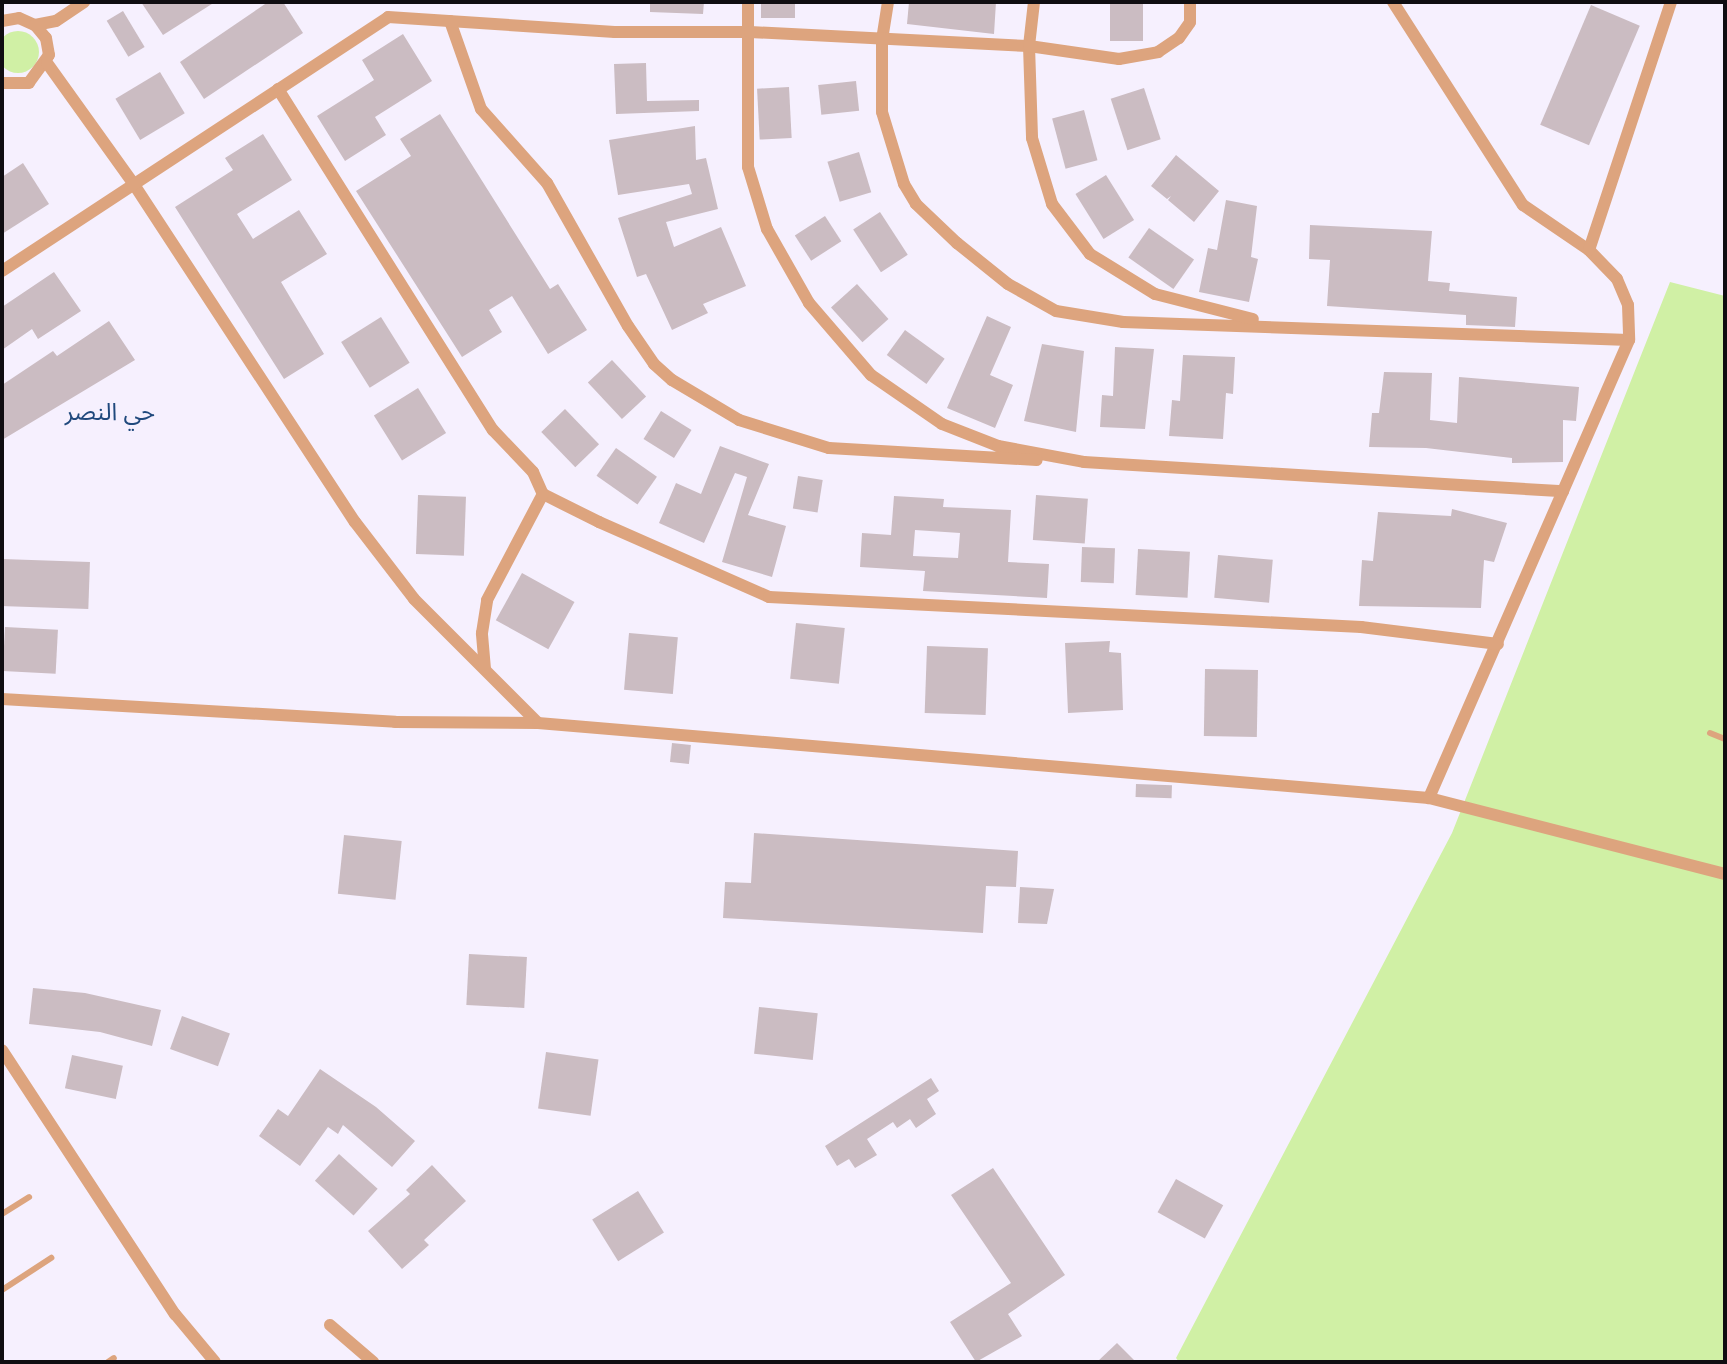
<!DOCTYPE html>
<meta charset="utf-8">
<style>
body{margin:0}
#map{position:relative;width:1727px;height:1364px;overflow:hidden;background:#f6f0fe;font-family:"Nunito Sans","Noto Sans Arabic",sans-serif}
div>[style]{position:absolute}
.green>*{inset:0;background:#d0f0a5}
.round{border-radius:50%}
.building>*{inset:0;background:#cbbcc2;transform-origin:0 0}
.lane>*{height:6px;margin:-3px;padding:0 3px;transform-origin:3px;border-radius:3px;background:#dda47e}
.street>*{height:12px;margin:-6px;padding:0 6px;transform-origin:6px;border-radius:6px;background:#dda47e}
span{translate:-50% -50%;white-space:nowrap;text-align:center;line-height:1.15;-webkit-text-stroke:7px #f6f0fe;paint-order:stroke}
.neighbourhood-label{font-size:24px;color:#20497d}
.frame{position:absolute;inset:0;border:4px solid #0f0d11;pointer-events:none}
</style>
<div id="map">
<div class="green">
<div class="round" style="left:-3px;top:31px;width:42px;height:42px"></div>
<div style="clip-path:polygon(1670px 282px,1725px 296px,1725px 1362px,1179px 1362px,1176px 1358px,1452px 833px)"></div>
</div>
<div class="building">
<div style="clip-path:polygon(141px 2px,215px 2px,163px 35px)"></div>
<div style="clip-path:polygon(268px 2px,283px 2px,303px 33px,204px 99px,180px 62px)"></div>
<div style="clip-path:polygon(650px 2px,704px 2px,703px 14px,650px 12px)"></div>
<div style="left:761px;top:2px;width:34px;height:16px"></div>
<div style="clip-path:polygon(909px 2px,996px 2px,994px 34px,907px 24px)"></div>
<div style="left:1110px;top:2px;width:33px;height:39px"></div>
<div style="left:1591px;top:5px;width:53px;height:130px;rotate:23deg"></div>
<div style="left:123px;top:11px;width:42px;height:19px;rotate:59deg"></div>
<div style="clip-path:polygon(403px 34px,432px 81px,375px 117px,386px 135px,345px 161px,317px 116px,374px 80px,362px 60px)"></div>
<div style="clip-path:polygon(646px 63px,647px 101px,699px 100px,699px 111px,616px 114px,614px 64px)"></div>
<div style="left:160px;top:72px;width:48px;height:52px;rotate:59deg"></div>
<div style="left:856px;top:81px;width:30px;height:38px;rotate:84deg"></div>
<div style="left:789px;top:87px;width:51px;height:32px;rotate:87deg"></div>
<div style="left:1144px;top:88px;width:54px;height:35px;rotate:72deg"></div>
<div style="left:1084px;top:110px;width:52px;height:33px;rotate:75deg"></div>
<div style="clip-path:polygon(440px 114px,550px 289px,558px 284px,587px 330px,548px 354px,512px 296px,489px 310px,502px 332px,462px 357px,356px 191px,411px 156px,400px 139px)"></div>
<div style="clip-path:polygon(695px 126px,696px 160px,706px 158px,718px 209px,666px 222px,674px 247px,721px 227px,746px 286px,703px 304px,708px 313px,672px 330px,646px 274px,637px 277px,618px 218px,692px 194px,689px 184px,618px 195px,609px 140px)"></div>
<div style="clip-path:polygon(263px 134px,292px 180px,237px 214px,253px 239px,299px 210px,327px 254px,281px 282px,324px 354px,284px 379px,175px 207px,233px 170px,225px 158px)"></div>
<div style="left:859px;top:152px;width:42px;height:33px;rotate:73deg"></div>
<div style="clip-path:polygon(1176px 155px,1219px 191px,1194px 222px,1168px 200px,1171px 196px,1167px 199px,1151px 186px)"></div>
<div style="clip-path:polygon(23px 163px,49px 204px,2px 234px,2px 177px)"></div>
<div style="left:1106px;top:175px;width:53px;height:36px;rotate:58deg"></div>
<div style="clip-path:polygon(1226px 200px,1257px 206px,1251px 257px,1258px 259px,1249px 302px,1199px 292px,1208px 248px,1217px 250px)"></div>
<div style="left:880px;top:212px;width:51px;height:32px;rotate:57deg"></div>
<div style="left:825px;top:216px;width:30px;height:36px;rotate:57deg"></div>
<div style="clip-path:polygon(1310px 225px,1432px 231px,1428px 281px,1450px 283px,1449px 291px,1517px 297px,1515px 327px,1466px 325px,1466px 315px,1327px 306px,1330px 260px,1309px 259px)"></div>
<div style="left:1149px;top:228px;width:55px;height:36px;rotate:35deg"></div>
<div style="clip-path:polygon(54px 272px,81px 311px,38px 339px,32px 329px,2px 350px,2px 307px)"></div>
<div style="left:857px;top:284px;width:47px;height:35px;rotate:48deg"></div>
<div style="clip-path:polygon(987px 316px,1011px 327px,990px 375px,1013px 385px,995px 428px,947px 408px)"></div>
<div style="left:381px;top:317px;width:54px;height:47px;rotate:58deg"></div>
<div style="clip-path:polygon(109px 321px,135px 360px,2px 440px,2px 385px,53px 351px,57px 356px)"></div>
<div style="left:905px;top:330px;width:49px;height:31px;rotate:36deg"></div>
<div style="clip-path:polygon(1042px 344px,1084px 351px,1076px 432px,1024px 421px)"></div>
<div style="clip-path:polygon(1115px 347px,1154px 349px,1145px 429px,1100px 427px,1102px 395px,1113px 396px)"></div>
<div style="clip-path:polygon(1183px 355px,1235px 357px,1233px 394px,1226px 393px,1223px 439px,1169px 436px,1172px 400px,1180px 401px)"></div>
<div style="left:612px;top:360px;width:50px;height:33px;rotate:47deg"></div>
<div style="clip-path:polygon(1384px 372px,1432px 373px,1430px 420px,1457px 423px,1459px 377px,1579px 387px,1576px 421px,1563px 420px,1563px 462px,1512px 463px,1512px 458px,1426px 448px,1369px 447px,1372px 413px,1379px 413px)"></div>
<div style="left:418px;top:388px;width:53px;height:52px;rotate:58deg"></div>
<div style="left:565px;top:409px;width:49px;height:33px;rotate:46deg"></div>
<div style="left:661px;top:411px;width:36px;height:33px;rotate:32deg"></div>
<div style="clip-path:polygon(720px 446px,769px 464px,748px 515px,786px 526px,772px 577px,722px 562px,747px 477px,735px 473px,704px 543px,659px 523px,676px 483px,701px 494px)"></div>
<div style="left:616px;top:448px;width:50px;height:34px;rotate:35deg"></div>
<div style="left:798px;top:476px;width:25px;height:33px;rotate:9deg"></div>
<div style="left:418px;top:495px;width:48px;height:59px;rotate:2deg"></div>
<div style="left:1036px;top:495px;width:52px;height:45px;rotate:4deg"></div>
<div style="clip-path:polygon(evenodd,894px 496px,944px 499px,943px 507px,1011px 510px,1008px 562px,1049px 564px,1047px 598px,923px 591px,925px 571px,860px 567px,862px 533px,891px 535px,894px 496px,915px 530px,960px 533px,958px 558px,913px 556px,915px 530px)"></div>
<div style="clip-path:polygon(1452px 509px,1507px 523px,1494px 562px,1484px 560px,1481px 608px,1359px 606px,1362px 560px,1373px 561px,1378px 512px,1451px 516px)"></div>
<div style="left:1082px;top:547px;width:33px;height:35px;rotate:2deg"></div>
<div style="left:1138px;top:549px;width:52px;height:46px;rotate:3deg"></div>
<div style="left:1218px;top:555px;width:55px;height:43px;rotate:5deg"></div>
<div style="left:2px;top:559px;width:88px;height:47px;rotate:2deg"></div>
<div style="left:522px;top:573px;width:60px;height:54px;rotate:29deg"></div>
<div style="left:796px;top:623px;width:49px;height:56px;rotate:6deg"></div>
<div style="left:5px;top:627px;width:53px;height:44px;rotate:3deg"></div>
<div style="left:629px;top:633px;width:49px;height:57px;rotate:5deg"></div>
<div style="clip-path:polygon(1110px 641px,1109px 652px,1121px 653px,1123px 710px,1068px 713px,1065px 643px)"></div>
<div style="left:927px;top:646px;width:61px;height:67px;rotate:2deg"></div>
<div style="left:1205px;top:669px;width:53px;height:67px;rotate:1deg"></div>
<div style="left:672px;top:743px;width:19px;height:19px;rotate:6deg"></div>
<div style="left:1136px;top:784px;width:36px;height:13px;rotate:2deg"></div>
<div style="clip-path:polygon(754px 833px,1018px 851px,1016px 887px,986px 886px,983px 933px,723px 918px,725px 882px,751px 883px)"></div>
<div style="left:344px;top:835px;width:58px;height:59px;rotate:6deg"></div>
<div style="clip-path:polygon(1020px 887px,1054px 889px,1047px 924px,1018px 923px)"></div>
<div style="left:469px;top:954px;width:58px;height:51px;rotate:3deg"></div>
<div style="clip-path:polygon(33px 988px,85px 993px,161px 1010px,152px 1046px,100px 1032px,29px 1024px)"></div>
<div style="left:759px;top:1007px;width:59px;height:47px;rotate:6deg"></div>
<div style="left:182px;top:1016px;width:51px;height:35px;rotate:20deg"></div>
<div style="left:546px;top:1052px;width:53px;height:57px;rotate:8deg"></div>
<div style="left:72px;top:1055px;width:52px;height:34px;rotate:12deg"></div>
<div style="clip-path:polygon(320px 1069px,376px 1107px,415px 1141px,392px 1167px,343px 1125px,338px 1134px,328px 1127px,300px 1166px,259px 1136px,278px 1109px,288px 1116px)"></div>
<div style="clip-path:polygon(931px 1078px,939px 1091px,927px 1099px,936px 1114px,916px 1128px,910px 1119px,897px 1128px,893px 1122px,867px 1139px,877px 1155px,855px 1168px,849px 1159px,837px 1166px,825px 1146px)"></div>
<div style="left:339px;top:1154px;width:52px;height:36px;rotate:42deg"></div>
<div style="clip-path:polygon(432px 1165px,466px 1201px,424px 1240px,429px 1245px,402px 1269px,368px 1231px,410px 1194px,406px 1190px)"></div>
<div style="clip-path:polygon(993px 1168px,1065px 1275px,1008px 1314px,1022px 1336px,976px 1362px,950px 1322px,1011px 1283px,951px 1195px)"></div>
<div style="left:1176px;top:1179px;width:54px;height:38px;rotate:29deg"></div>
<div style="left:638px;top:1191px;width:49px;height:54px;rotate:58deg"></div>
<div style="clip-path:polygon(1117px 1343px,1136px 1362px,1097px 1362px)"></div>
</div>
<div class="lane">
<div style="left:1710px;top:733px;width:16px;rotate:22deg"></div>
<div style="left:2px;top:1214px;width:32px;rotate:-32deg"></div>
<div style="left:2px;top:1290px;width:59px;rotate:-33.1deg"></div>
<div style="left:108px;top:1362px;width:7px;rotate:-34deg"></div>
</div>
<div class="street">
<div style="left:748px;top:2px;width:165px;rotate:90deg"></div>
<div style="left:748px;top:167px;width:65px;rotate:73deg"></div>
<div style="left:767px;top:229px;width:85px;rotate:60.4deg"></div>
<div style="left:809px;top:303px;width:95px;rotate:49.3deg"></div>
<div style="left:871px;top:375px;width:86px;rotate:34.6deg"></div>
<div style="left:942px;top:424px;width:60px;rotate:21.4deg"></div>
<div style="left:998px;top:446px;width:87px;rotate:10.5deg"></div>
<div style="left:1084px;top:462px;width:480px;rotate:3.5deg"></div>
<div style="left:888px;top:2px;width:39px;rotate:99deg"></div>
<div style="left:882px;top:41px;width:71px;rotate:90deg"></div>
<div style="left:882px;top:112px;width:75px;rotate:73deg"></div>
<div style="left:904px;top:184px;width:23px;rotate:59deg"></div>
<div style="left:916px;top:204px;width:57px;rotate:43.6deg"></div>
<div style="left:957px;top:243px;width:65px;rotate:38.8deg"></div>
<div style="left:1008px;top:284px;width:55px;rotate:29.4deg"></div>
<div style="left:1056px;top:311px;width:68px;rotate:9.3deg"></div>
<div style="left:1123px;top:322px;width:506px;rotate:2.04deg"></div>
<div style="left:1034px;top:2px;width:44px;rotate:96.5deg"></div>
<div style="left:1029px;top:46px;width:92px;rotate:88.1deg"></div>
<div style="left:1032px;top:138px;width:69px;rotate:73.1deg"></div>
<div style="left:1052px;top:204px;width:63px;rotate:52.8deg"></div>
<div style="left:1090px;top:254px;width:76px;rotate:31.6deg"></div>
<div style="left:1155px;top:294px;width:101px;rotate:14.3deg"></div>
<div style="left:1393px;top:2px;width:241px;rotate:57.4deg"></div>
<div style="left:1523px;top:205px;width:80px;rotate:34.3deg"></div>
<div style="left:1589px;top:250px;width:40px;rotate:46deg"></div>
<div style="left:1617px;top:279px;width:28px;rotate:67deg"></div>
<div style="left:1628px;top:305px;width:35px;rotate:88deg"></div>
<div style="left:1629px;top:340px;width:500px;rotate:113.6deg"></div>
<div style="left:2px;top:21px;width:17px;rotate:-10deg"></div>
<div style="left:19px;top:18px;width:17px;rotate:24deg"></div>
<div style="left:35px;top:25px;width:17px;rotate:50deg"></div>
<div style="left:46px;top:38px;width:17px;rotate:80deg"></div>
<div style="left:49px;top:55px;width:34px;rotate:126deg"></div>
<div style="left:29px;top:83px;width:27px;rotate:180deg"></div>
<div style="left:450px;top:21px;width:93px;rotate:70.6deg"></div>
<div style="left:481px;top:109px;width:99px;rotate:48.3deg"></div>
<div style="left:547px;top:183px;width:164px;rotate:60.5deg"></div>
<div style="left:628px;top:326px;width:46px;rotate:55.6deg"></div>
<div style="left:654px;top:364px;width:24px;rotate:42deg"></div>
<div style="left:672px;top:380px;width:78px;rotate:30.8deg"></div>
<div style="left:739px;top:420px;width:94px;rotate:17.3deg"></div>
<div style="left:829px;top:448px;width:208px;rotate:3.3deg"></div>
<div style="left:35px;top:25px;width:21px;rotate:-11deg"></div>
<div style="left:56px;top:21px;width:34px;rotate:-34deg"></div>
<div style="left:47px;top:63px;width:148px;rotate:54.4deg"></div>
<div style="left:133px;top:183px;width:405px;rotate:56.8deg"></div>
<div style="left:355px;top:522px;width:97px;rotate:52.5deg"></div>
<div style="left:414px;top:599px;width:175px;rotate:45deg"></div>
<div style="left:278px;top:89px;width:403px;rotate:57.8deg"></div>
<div style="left:493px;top:430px;width:58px;rotate:46.4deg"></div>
<div style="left:533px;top:472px;width:24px;rotate:66deg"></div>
<div style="left:543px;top:494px;width:63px;rotate:26.6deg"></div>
<div style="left:599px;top:522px;width:186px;rotate:23.8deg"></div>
<div style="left:769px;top:597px;width:593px;rotate:2.9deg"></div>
<div style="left:1361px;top:627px;width:138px;rotate:7.1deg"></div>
<div style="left:1589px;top:250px;width:261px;rotate:-71.7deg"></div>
<div style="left:2px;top:271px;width:462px;rotate:-33.3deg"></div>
<div style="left:388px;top:17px;width:227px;rotate:3.8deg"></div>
<div style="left:615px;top:32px;width:135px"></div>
<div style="left:750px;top:32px;width:279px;rotate:2.9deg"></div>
<div style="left:1029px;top:46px;width:91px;rotate:8.2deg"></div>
<div style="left:1119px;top:59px;width:40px;rotate:-10deg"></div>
<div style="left:1158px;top:52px;width:25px;rotate:-34deg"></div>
<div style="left:1179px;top:38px;width:19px;rotate:-55deg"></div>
<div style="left:1190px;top:22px;width:20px;rotate:-90deg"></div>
<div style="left:485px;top:669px;width:36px;rotate:-95deg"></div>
<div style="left:482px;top:633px;width:33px;rotate:-81deg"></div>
<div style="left:487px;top:600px;width:120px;rotate:-62.2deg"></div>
<div style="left:2px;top:699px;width:394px;rotate:3.3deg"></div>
<div style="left:395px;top:722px;width:143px;rotate:0.4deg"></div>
<div style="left:538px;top:723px;width:894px;rotate:4.81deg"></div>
<div style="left:1429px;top:798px;width:306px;rotate:14.4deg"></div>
<div style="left:2px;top:1050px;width:316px;rotate:56.8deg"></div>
<div style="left:175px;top:1314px;width:62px;rotate:50.2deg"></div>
<div style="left:330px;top:1325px;width:57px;rotate:40.7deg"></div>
</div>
<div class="neighbourhood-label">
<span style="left:110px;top:413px">حي النصر</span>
</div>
<div class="frame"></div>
</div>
